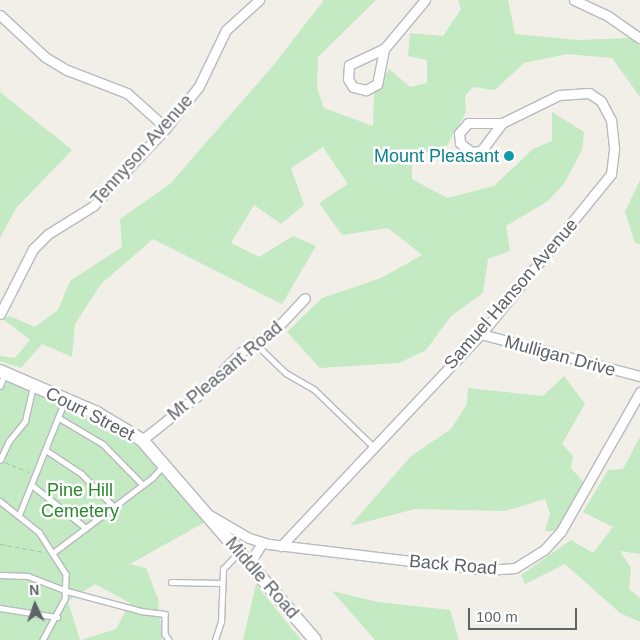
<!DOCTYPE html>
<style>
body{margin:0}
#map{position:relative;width:640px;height:640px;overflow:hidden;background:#f1efe7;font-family:Helvetica,sans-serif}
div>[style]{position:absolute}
.green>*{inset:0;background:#c3eac2}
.path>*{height:1px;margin-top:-0.5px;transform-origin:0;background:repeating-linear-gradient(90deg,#9acca6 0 5px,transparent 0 7.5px)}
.roads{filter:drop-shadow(1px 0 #b7babe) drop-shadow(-1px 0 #b7babe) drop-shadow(0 1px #b7babe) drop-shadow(0 -1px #b7babe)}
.lane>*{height:4.5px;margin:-2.25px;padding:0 2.25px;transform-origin:2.25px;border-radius:2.25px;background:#fff}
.street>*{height:9px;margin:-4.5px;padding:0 4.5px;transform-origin:4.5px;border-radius:4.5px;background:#fff}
.secondary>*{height:12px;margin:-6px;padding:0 6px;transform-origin:6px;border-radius:6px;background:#fff}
.dots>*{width:14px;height:14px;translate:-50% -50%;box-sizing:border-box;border:2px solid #fff;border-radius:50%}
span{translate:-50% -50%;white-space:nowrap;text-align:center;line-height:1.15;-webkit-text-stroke:5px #fff;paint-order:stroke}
.street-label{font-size:18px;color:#5e6368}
.culture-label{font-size:18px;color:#0d838f}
.right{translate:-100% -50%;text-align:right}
.park-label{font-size:18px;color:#2e872f}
.north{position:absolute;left:10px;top:580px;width:50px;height:50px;-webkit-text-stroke:4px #fff;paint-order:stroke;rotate:357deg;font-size:14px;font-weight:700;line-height:20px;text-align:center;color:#5e6368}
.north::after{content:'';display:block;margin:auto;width:18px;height:22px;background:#5e6368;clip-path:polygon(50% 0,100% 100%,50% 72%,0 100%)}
.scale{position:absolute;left:468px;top:608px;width:109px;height:22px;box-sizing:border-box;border:2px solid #5e6368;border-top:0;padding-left:6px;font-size:15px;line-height:18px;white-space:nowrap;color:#5e6368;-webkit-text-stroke:4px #fff;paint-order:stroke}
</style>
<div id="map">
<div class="green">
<div style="clip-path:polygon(324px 0,376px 0,318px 57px,317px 88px,324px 108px,373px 126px,374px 94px,389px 69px,410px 87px,427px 83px,427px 60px,408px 56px,410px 33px,443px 36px,461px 9px,458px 0,508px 0,515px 34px,578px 40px,630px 38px,640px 46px,640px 97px,612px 58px,567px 54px,524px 63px,495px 90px,473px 87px,465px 96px,466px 112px,445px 149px,412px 155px,412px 179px,447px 198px,494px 186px,533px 149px,552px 141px,552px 112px,584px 132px,582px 150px,564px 184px,548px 201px,506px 226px,510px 251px,488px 259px,483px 293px,451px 316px,426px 350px,399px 363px,320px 368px,287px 332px,322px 298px,381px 278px,422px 255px,388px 228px,342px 235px,319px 203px,348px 184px,323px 147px,291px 168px,304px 205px,281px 224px,254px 205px,231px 243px,259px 257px,293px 236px,316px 246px,282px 304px,153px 239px,101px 284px,75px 324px,72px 357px,42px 344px,21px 368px,0 361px,0 356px,15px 358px,30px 340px,3px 319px,10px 316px,35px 327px,58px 310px,70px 281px,122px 247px,120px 219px,170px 184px,272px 67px)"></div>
<div style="clip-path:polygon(0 92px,72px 150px,16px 208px,0 238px)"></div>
<div style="clip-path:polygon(640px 180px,640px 244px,635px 243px,625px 212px)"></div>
<div style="clip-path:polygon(564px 376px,585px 404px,562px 444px,573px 456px,571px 468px,585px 484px,556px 531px,545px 531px,550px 514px,545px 499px,505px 511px,415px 509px,350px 526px,411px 456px,451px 429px,467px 404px,468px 388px,543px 396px)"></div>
<div style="clip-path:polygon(0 378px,98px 421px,125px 436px,141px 449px,205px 522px,130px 564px,146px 568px,158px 599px,162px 640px,81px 640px,116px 629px,130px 603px,95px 584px,68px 601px,80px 640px,0 640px)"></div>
<div style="clip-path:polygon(640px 437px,640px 554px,620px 551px,631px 568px,629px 589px,640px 598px,640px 622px,620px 613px,565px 564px,525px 584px,521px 575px,571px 540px,593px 553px,613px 527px,583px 512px,608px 470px,623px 469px)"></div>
<div style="clip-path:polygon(256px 584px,301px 640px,243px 640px)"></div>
<div style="clip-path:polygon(332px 591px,378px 602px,450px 610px,459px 640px,375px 640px)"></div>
</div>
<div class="path">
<div style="left:5px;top:462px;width:26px;rotate:23deg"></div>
<div style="left:0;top:544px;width:45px;rotate:10.3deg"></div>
</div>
<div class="roads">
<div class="lane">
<div style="left:256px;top:344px;width:42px;rotate:44deg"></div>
<div style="left:286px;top:373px;width:32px;rotate:30deg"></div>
<div style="left:314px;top:389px;width:83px;rotate:44deg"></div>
<div style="left:0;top:386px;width:12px;rotate:-70deg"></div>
<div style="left:59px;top:418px;width:51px;rotate:30.6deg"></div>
<div style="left:103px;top:444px;width:57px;rotate:45.7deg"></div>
<div style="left:46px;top:450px;width:43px;rotate:33.7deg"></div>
<div style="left:82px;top:474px;width:46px;rotate:45.9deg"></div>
<div style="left:0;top:460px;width:21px;rotate:-65deg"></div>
<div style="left:9px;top:441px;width:26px;rotate:-51deg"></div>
<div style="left:25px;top:421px;width:35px;rotate:-77deg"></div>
<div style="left:32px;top:485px;width:69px;rotate:38.5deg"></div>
<div style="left:0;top:501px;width:50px;rotate:38.5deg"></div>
<div style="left:39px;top:532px;width:50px;rotate:57.3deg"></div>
<div style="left:66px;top:574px;width:25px;rotate:92deg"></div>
<div style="left:65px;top:599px;width:47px;rotate:118.2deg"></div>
<div style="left:19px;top:515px;width:124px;rotate:-68.2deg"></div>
<div style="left:54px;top:552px;width:121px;rotate:-37deg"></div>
<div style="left:151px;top:479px;width:18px;rotate:-47deg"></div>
<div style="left:0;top:575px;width:28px;rotate:2deg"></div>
<div style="left:28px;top:576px;width:42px;rotate:21deg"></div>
<div style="left:67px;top:591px;width:77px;rotate:15.1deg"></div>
<div style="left:141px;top:611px;width:24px;rotate:7deg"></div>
<div style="left:165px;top:614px;width:20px;rotate:90deg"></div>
<div style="left:165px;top:634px;width:7px;rotate:56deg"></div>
<div style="left:171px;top:582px;width:51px;rotate:1.1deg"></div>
<div style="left:0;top:608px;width:58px;rotate:9deg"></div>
<div style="left:215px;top:640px;width:19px;rotate:-72deg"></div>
<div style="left:221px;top:622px;width:53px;rotate:-87.8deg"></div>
<div style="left:223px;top:569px;width:21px;rotate:-47deg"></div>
</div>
<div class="street">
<div style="left:574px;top:0;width:38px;rotate:25deg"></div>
<div style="left:608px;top:16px;width:39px;rotate:35deg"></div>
<div style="left:0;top:15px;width:62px;rotate:43deg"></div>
<div style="left:45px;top:57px;width:26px;rotate:31deg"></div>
<div style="left:67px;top:70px;width:64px;rotate:21deg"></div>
<div style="left:127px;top:93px;width:52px;rotate:41.9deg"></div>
<div style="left:384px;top:49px;width:36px;rotate:101deg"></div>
<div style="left:377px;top:84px;width:13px;rotate:151deg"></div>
<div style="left:366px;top:90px;width:13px;rotate:-167deg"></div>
<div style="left:353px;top:87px;width:9px;rotate:-122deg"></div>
<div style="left:348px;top:79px;width:14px;rotate:-86deg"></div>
<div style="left:349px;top:65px;width:38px;rotate:-25deg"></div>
<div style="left:384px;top:49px;width:64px;rotate:-50.1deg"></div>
<div style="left:0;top:314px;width:73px;rotate:-63.1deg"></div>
<div style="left:33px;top:249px;width:21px;rotate:-45deg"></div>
<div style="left:48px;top:234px;width:53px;rotate:-31.9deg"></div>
<div style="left:93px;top:206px;width:107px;rotate:-46.9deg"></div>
<div style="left:166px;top:128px;width:53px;rotate:-51.8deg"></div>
<div style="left:199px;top:86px;width:62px;rotate:-64.3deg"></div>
<div style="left:226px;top:30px;width:45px;rotate:-42.3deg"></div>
<div style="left:481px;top:334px;width:164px;rotate:14.8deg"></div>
<div style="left:142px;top:440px;width:75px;rotate:-38.5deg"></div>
<div style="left:201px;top:393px;width:57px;rotate:-45.7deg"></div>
<div style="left:241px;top:352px;width:39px;rotate:-32deg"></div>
<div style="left:274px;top:331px;width:45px;rotate:-46.8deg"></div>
<div style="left:211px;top:516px;width:44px;rotate:30.1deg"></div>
<div style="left:249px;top:538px;width:21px;rotate:17deg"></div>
<div style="left:269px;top:544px;width:219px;rotate:6.8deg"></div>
<div style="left:486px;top:570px;width:29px;rotate:-4deg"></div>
<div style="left:515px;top:568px;width:34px;rotate:-32deg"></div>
<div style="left:544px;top:550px;width:25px;rotate:-48deg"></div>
<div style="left:561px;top:531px;width:160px;rotate:-60.4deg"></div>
<div style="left:281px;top:546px;width:291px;rotate:-46.7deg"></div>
<div style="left:481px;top:334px;width:206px;rotate:-50.9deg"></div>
<div style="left:611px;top:174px;width:26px;rotate:-83deg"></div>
<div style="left:614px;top:148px;width:28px;rotate:-96deg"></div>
<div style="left:611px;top:120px;width:21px;rotate:-118deg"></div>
<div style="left:601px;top:101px;width:14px;rotate:-146deg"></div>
<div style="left:589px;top:93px;width:30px;rotate:176deg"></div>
<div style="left:559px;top:95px;width:64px;rotate:153.8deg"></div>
<div style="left:502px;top:123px;width:34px;rotate:180deg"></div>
<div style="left:468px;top:123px;width:13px;rotate:132deg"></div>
<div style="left:459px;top:133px;width:10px;rotate:84deg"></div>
<div style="left:460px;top:143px;width:14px;rotate:39deg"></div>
<div style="left:471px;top:152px;width:10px;rotate:-6deg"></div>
<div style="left:481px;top:151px;width:35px;rotate:-53deg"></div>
<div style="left:249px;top:564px;width:25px;rotate:-58deg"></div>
</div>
<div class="secondary">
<div style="left:0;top:371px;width:106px;rotate:23.4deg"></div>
<div style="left:97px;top:413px;width:52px;rotate:31deg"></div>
<div style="left:142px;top:440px;width:264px;rotate:49.1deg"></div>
</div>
</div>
<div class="dots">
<div style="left:509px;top:156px;background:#0f9aa8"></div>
</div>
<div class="street-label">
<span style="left:142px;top:150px;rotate:-48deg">Tennyson Avenue</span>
<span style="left:511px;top:294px;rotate:-49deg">Samuel Hanson Avenue</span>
<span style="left:560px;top:356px;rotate:15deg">Mulligan Drive</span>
<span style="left:225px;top:371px;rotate:-40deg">Mt Pleasant Road</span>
<span style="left:90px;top:414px;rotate:27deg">Court Street</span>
<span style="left:453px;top:565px;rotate:5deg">Back Road</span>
<span style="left:262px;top:578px;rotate:49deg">Middle Road</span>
</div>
<div class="culture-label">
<span class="right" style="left:499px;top:156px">Mount Pleasant</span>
</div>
<div class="park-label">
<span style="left:80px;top:501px">Pine Hill<br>Cemetery</span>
</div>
<div class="north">N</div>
<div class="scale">100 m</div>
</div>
